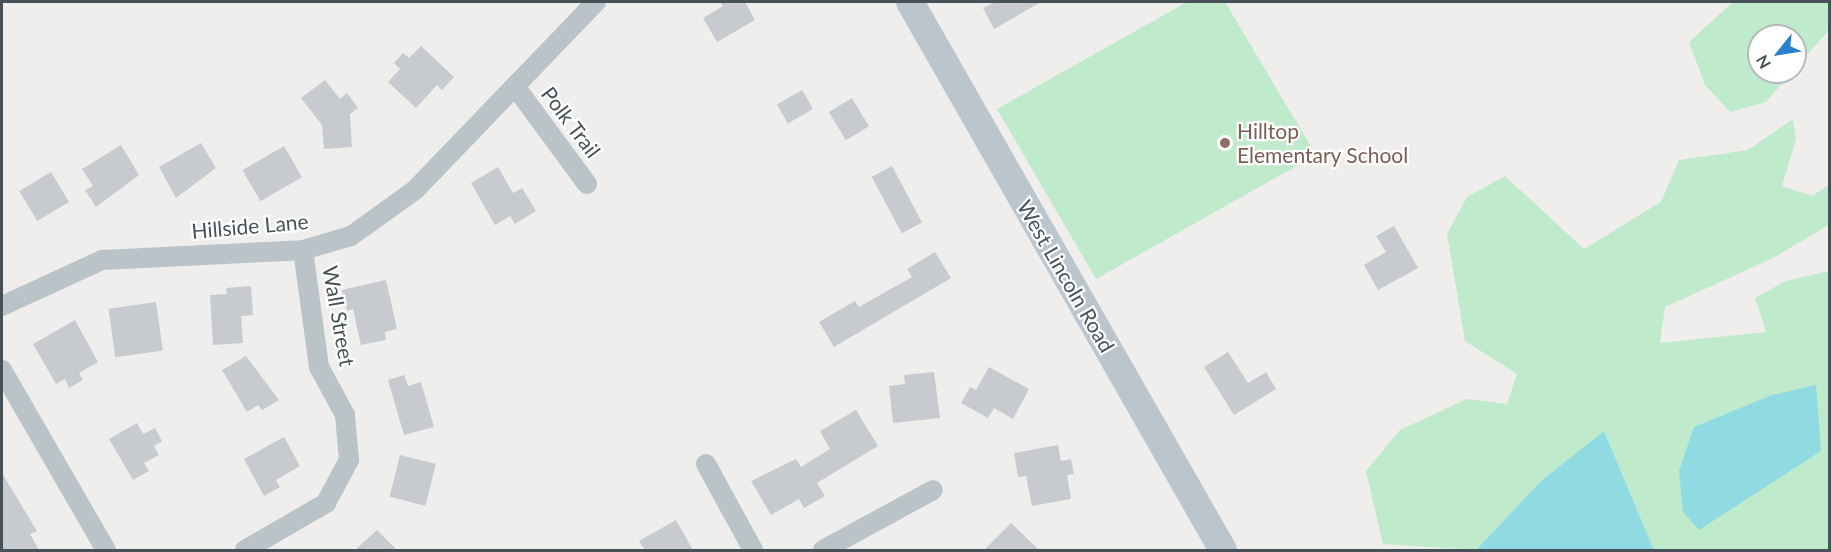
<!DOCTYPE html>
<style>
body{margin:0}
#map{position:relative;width:1831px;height:552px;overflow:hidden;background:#f0eded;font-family:Lato,sans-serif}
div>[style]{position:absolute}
.green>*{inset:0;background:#bfeacb}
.water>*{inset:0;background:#90dae2}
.building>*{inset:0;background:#c7cbcf;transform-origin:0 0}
.street>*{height:20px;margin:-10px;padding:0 10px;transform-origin:10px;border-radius:10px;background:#bac3c8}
.secondary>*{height:28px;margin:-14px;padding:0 14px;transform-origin:14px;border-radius:14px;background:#bac5cd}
.dots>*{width:16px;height:16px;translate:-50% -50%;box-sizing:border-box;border:3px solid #fff;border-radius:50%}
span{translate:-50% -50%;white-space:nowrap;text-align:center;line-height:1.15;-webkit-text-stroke:4.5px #fff;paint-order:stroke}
.street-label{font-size:21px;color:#475258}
.education-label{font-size:21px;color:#785e54}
.left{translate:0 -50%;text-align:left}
.frame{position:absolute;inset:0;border:3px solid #475258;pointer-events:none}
.north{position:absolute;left:1747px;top:24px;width:60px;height:60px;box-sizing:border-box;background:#fff;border:2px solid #b5babc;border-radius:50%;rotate:240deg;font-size:16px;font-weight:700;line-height:24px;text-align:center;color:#475258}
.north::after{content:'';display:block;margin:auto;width:21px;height:27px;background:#2b82cc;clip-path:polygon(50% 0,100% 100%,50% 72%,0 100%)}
</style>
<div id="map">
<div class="green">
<div style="clip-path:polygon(1187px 2px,1225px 2px,1316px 155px,1096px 279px,997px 109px)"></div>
<div style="clip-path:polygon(1733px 2px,1829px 2px,1830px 29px,1795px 68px,1795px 36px,1759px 36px,1759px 72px,1792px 72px,1766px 102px,1730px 112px,1705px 85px,1689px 42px)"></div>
<div style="clip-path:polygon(1793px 119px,1796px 139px,1782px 186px,1812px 196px,1829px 185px,1829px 225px,1773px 258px,1665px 307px,1660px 343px,1766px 332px,1755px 298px,1786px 281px,1829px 271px,1829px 550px,1654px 550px,1604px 431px,1542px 480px,1476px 550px,1383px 544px,1366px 471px,1400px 430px,1467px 399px,1507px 404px,1517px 374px,1465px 341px,1447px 234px,1467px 197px,1505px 176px,1584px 249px,1661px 202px,1679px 160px,1748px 150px)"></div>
</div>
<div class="water">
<div style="clip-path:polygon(1816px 385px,1821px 451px,1699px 530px,1683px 512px,1679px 471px,1694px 427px,1772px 395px)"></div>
<div style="clip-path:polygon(1604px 431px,1654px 550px,1476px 550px,1542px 480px)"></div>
</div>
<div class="building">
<div style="clip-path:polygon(720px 2px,745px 2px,755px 20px,717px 42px,703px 18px,723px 6px)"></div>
<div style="clip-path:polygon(995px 2px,1041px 2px,994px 29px,983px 8px)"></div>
<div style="clip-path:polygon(421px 46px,454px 77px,442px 90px,437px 85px,416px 108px,388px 82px,400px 69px,394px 63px,403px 53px,409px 58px)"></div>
<div style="clip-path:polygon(325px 80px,340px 99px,347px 93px,358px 108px,350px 114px,352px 147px,324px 149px,322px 125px,301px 98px)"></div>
<div style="left:802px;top:90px;width:22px;height:29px;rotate:60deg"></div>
<div style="left:852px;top:98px;width:33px;height:27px;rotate:59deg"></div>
<div style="clip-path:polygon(201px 143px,216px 168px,176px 198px,159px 167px)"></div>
<div style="clip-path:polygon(121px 145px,139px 175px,96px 207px,85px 190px,93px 186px,82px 169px)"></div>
<div style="left:284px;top:146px;width:36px;height:48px;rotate:60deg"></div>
<div style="left:892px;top:166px;width:64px;height:23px;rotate:62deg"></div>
<div style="clip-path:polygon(498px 167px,513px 193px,522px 188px,536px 211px,515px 224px,510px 216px,495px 225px,471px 183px)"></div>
<div style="left:51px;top:172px;width:35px;height:37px;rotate:59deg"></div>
<div style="clip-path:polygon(1394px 226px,1418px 268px,1378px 290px,1364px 265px,1386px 252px,1376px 236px)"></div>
<div style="clip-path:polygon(935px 252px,951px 278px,834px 347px,819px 322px,855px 301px,859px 307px,912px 277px,907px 269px)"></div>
<div style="clip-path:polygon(386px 280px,397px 329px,385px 332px,386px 340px,361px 345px,353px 309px,347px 311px,342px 290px)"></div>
<div style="clip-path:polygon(251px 286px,253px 315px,241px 316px,243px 343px,213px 345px,210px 295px,227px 294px,226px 288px)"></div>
<div style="left:156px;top:302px;width:49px;height:48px;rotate:82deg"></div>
<div style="clip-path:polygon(75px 320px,98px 362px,79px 373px,83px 380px,69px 388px,65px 379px,56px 384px,33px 344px)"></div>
<div style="clip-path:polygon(1228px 352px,1248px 383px,1266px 372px,1276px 389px,1234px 415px,1204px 367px)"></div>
<div style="clip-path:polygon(246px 356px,279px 400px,262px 410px,258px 405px,247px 412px,222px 370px)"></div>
<div style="clip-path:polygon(989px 367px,1029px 389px,1013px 419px,994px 408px,988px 418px,961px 403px,970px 387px,976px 390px)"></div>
<div style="clip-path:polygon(934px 372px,940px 418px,893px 423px,889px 386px,905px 384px,904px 375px)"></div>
<div style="clip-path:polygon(404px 375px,408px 386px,421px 382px,434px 427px,404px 435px,388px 380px)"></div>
<div style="clip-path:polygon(856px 410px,878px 446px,817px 483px,825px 496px,804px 508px,799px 499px,771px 515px,751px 481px,796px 459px,801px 467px,830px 449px,820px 431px)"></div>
<div style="clip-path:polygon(137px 423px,143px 434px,155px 428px,162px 441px,154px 446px,159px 455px,144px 463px,149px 471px,133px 480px,109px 439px)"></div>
<div style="clip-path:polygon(284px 437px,300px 466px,276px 480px,280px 487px,264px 496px,244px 459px)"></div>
<div style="clip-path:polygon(1058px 445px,1061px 461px,1071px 459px,1074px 474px,1067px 475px,1071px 499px,1032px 506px,1026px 476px,1018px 477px,1014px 453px)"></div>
<div style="left:400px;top:455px;width:37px;height:43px;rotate:14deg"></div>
<div style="clip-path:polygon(2px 473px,37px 531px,30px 534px,39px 550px,2px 550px)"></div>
<div style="clip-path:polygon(676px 520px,693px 550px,645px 550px,639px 541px)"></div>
<div style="clip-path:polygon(1011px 523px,1039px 550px,984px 550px)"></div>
<div style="clip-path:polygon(377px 530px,397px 550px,355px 550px)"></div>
</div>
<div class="street">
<div style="left:517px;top:89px;width:118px;rotate:53.6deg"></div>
<div style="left:2px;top:306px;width:110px;rotate:-24.7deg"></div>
<div style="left:102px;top:260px;width:201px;rotate:-2.8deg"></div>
<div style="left:303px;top:250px;width:50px;rotate:-16.3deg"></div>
<div style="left:351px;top:236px;width:79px;rotate:-35.7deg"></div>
<div style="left:415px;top:190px;width:261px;rotate:-46.1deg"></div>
<div style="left:2px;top:370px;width:208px;rotate:60deg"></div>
<div style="left:706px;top:464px;width:98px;rotate:61.3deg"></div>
<div style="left:245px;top:550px;width:94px;rotate:-30.1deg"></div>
<div style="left:326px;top:503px;width:49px;rotate:-61.9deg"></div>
<div style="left:349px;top:460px;width:45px;rotate:-95.1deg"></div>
<div style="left:345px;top:415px;width:55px;rotate:-118.4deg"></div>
<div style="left:319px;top:367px;width:118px;rotate:-97.8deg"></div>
<div style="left:823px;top:550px;width:125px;rotate:-28.6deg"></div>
</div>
<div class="secondary">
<div style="left:910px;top:2px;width:631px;rotate:60.27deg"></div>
</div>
<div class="dots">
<div style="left:1225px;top:143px;background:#8d6e63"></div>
</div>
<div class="street-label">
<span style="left:571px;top:122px;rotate:53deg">Polk Trail</span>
<span style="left:250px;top:226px;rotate:-5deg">Hillside Lane</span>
<span style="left:1066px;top:276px;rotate:60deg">West Lincoln Road</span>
<span style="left:339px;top:316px;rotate:80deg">Wall Street</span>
</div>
<div class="education-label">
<span class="left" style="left:1237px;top:143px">Hilltop<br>Elementary School</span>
</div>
<div class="frame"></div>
<div class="north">N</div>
</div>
